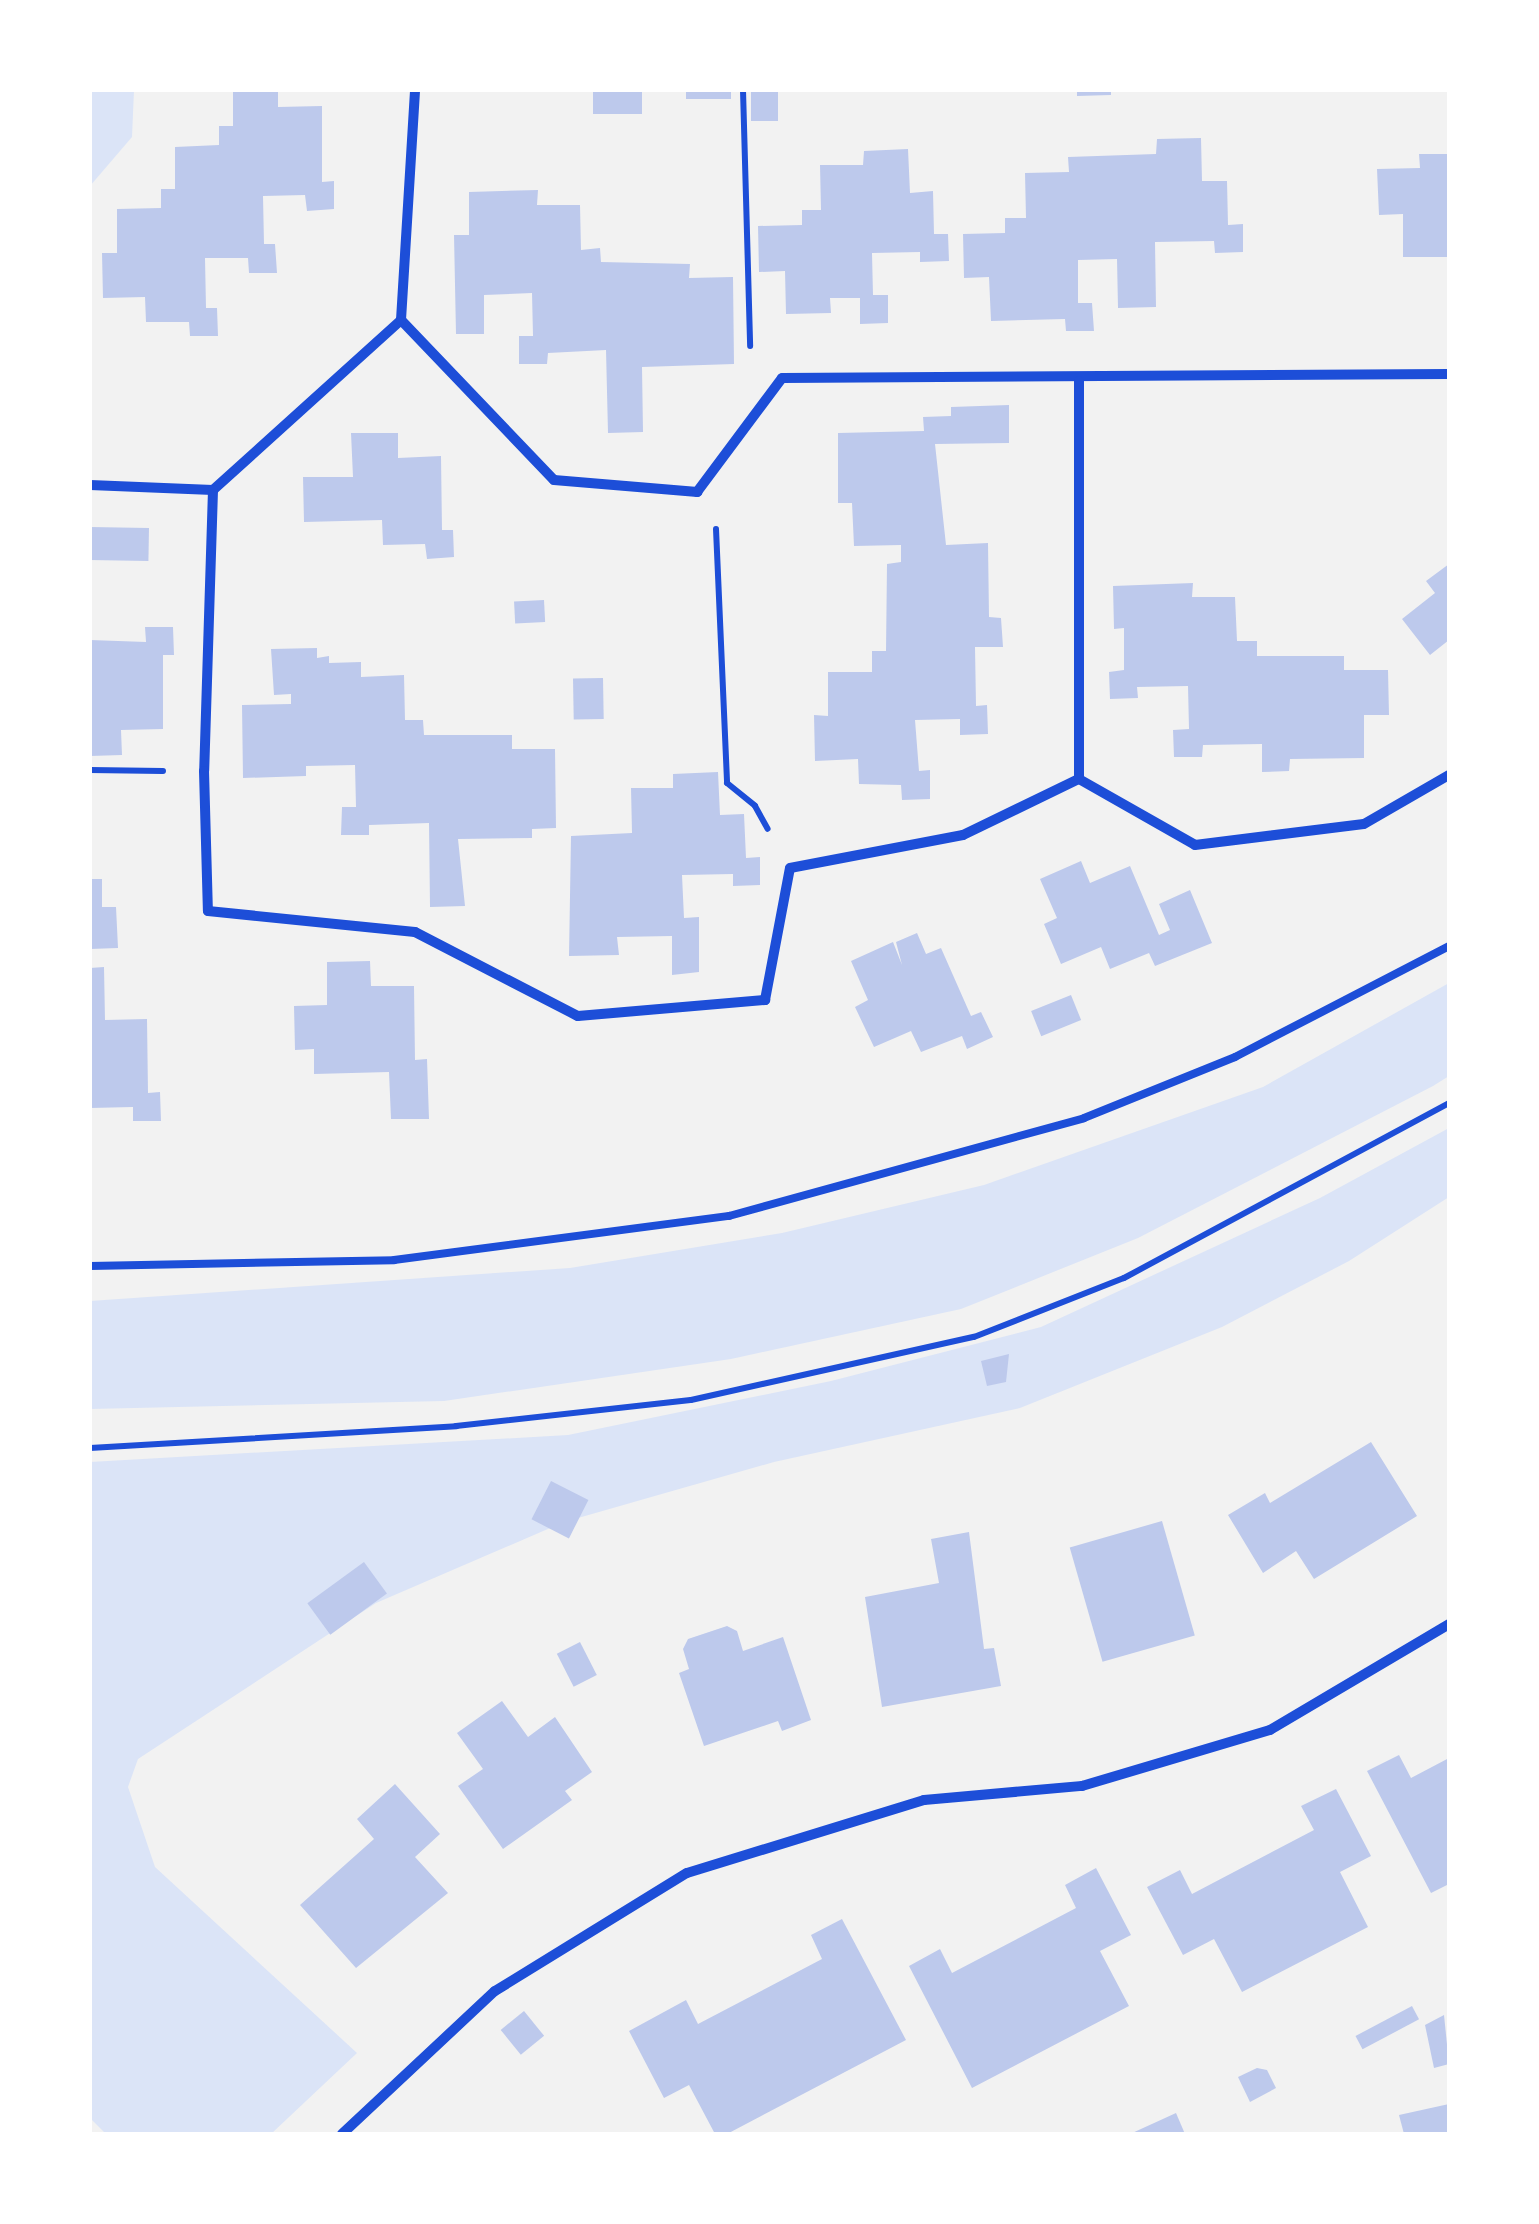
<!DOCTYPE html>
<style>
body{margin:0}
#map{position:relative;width:1539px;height:2224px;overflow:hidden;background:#f2f2f2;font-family:Cabin,sans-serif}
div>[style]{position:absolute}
.green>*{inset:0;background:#dbe4f7}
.building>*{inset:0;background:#bdc9ec;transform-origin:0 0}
.path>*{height:6px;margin:-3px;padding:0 3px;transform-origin:3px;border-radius:3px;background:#1d4ed8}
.service>*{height:8px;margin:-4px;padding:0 4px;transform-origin:4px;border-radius:4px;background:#1d4ed8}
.minor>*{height:10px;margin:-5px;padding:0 5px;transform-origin:5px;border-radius:5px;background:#1d4ed8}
span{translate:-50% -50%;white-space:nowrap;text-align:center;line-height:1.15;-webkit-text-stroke:8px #fff;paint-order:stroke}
.frame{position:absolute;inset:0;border:92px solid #fff;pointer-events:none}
</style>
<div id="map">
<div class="green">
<div style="clip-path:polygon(90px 90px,134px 90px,132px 137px,90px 186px)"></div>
<div style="clip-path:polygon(1449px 983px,1449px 1076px,1433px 1086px,1138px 1238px,961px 1309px,731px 1359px,444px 1401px,90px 1409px,90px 1301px,570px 1268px,782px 1233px,984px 1185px,1263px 1087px)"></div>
<div style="clip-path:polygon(1449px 1128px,1449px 1197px,1349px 1261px,1222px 1327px,1020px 1408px,774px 1462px,564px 1522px,376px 1603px,138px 1759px,128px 1787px,155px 1867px,357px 2053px,271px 2134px,106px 2134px,90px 2118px,90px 1462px,568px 1435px,831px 1381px,1041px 1327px,1320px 1198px)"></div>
</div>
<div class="building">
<div style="clip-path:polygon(233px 90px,278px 90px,278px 107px,322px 106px,322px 182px,334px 181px,334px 209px,307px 211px,305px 195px,263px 196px,264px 244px,275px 244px,277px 273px,249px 273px,248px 258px,205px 258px,206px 308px,217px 308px,218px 336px,190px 336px,189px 322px,146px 322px,145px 297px,103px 298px,102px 253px,117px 253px,117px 209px,161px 208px,161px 189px,175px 189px,175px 147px,219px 145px,219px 126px,233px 126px)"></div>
<div style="left:593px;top:90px;width:49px;height:24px"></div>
<div style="left:686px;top:90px;width:45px;height:9px"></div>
<div style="left:751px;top:90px;width:27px;height:31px"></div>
<div style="clip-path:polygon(1077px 90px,1111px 90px,1111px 95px,1077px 96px)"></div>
<div style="clip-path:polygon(1201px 138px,1202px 181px,1227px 181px,1228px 225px,1243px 224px,1243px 252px,1215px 253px,1214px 241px,1155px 242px,1156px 307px,1118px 308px,1117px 259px,1078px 260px,1078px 303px,1092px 303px,1094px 331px,1066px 331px,1065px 319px,991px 321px,989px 277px,964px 278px,963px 234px,1005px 233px,1005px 218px,1026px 218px,1025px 173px,1069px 172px,1068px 157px,1156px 154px,1157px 139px)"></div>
<div style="clip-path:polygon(908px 149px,910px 193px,933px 191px,934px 234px,948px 234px,949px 261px,920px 262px,920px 252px,872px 253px,873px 295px,888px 295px,888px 323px,860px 324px,860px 298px,830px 298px,831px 313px,786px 314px,785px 271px,759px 272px,758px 226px,802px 225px,802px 210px,821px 210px,820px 165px,863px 165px,864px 151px)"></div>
<div style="clip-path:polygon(1419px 154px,1449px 154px,1449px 257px,1403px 257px,1403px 214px,1379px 215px,1377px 169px,1420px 168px)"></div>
<div style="clip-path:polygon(538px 190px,537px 205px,580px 205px,581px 250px,600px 248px,601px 262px,690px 264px,689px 278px,733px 277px,734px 364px,642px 367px,643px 432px,608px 433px,606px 350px,548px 353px,547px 364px,519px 364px,519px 336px,533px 336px,532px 293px,484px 295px,484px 334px,456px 334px,454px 235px,469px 235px,469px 192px)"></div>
<div style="clip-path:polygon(1009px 405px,1009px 443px,935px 444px,946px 545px,988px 543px,989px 617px,1001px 618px,1003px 647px,975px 647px,976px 706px,987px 705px,988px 734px,960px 735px,960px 719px,915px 720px,919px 771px,930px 770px,930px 799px,902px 800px,901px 785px,859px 784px,858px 759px,815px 761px,814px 715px,828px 716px,828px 672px,872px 672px,872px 651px,886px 651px,887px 564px,901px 562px,901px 545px,854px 546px,852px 503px,838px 503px,838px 433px,924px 431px,923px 417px,951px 416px,951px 407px)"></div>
<div style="clip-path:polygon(351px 433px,398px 433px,398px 458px,441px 456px,442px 530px,453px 530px,454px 557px,427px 559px,425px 544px,383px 545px,382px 520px,304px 522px,303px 477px,353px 477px)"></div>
<div style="left:90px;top:527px;width:59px;height:33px;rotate:1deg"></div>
<div style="clip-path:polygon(1449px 564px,1449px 640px,1430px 655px,1402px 619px,1435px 593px,1426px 581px)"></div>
<div style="clip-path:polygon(1193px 583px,1192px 597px,1235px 597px,1237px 641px,1257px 641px,1257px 656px,1344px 656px,1344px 670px,1388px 670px,1389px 715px,1364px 715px,1364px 758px,1290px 759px,1289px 771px,1262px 772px,1262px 744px,1203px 745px,1202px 757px,1174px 757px,1173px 730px,1189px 729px,1188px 686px,1137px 687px,1138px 698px,1110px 699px,1109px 672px,1124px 670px,1124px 628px,1114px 629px,1113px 586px)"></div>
<div style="left:544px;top:600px;width:22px;height:30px;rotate:87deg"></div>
<div style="clip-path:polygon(145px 627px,173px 627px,174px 655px,163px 655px,163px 729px,121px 730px,122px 755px,90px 756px,90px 640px,146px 642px)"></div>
<div style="clip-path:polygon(317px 648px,317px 658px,329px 656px,329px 663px,361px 662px,361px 677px,404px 675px,405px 720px,423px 720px,424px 735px,512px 735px,512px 749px,555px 749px,556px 828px,532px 829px,532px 838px,458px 839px,465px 906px,430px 907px,429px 823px,369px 825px,369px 835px,341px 835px,342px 807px,356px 807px,355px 765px,306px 766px,306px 776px,243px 778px,242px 705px,291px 704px,291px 694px,274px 695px,271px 649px)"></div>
<div style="left:603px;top:678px;width:41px;height:30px;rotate:89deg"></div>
<div style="clip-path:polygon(718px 772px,720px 815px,744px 814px,746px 858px,760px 857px,760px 885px,733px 886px,733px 874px,682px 875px,684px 918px,699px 917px,699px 972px,672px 975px,672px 936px,617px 937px,619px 955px,569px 956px,571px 836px,632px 833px,631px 788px,673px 788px,673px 774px)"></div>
<div style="clip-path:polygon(1081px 861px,1090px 883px,1130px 866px,1159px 935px,1170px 930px,1159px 904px,1190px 890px,1212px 943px,1155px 966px,1149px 953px,1110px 969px,1101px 947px,1061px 964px,1044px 924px,1057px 918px,1040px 879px)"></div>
<div style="clip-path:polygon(90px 879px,102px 879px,102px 907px,116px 907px,118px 948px,90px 949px)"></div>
<div style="clip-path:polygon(917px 933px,926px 954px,941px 948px,971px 1016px,981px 1012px,993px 1037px,967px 1049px,962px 1036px,921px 1052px,911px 1031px,874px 1047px,855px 1007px,868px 1000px,851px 961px,893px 942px,902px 965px,896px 942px)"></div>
<div style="clip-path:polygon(370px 961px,371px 986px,414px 986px,415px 1060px,427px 1059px,429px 1119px,391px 1119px,389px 1072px,314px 1074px,314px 1049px,295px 1050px,294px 1006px,327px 1005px,327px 962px)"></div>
<div style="clip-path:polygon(104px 967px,105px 1020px,147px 1019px,148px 1093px,160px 1092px,161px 1121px,133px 1121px,133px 1107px,90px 1108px,90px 968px)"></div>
<div style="left:1071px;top:995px;width:27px;height:43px;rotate:68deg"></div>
<div style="clip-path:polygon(1009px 1354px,1006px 1382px,987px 1386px,981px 1361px)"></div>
<div style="clip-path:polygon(1371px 1442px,1417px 1516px,1314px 1579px,1296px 1551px,1263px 1573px,1228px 1515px,1265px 1493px,1270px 1503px)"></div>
<div style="left:551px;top:1481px;width:42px;height:43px;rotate:27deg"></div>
<div style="left:1162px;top:1521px;width:119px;height:96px;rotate:74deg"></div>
<div style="clip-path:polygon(969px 1532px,984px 1649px,994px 1648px,1001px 1686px,882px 1707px,865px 1597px,939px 1583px,931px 1539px)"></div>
<div style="left:364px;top:1562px;width:39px;height:70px;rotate:54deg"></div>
<div style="clip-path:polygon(727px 1626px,737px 1631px,743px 1651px,783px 1637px,811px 1720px,782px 1731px,778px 1721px,704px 1746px,679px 1673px,689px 1669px,683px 1649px,688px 1639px)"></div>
<div style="left:580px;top:1642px;width:37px;height:26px;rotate:63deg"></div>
<div style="clip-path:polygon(502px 1701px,528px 1737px,555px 1717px,592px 1772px,565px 1791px,572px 1800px,503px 1849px,458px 1786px,483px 1769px,457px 1733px)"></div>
<div style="clip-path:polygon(1399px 1755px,1411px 1778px,1449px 1758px,1449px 1884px,1431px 1893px,1367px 1771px)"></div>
<div style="clip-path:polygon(395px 1784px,440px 1834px,415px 1857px,448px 1893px,356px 1968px,300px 1905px,374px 1839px,357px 1819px)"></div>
<div style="clip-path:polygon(1336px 1789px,1371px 1856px,1340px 1872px,1368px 1927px,1242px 1992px,1214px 1939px,1183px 1955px,1147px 1887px,1180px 1870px,1192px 1894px,1314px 1830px,1301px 1806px)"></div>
<div style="clip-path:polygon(1096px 1868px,1131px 1935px,1100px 1951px,1129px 2006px,972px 2088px,909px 1966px,940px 1949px,952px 1973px,1076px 1908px,1065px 1885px)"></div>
<div style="clip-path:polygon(842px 1919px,906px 2040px,727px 2134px,715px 2134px,689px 2085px,664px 2098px,629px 2031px,686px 2000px,698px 2024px,822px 1959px,811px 1935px)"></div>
<div style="left:1412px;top:2006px;width:15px;height:64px;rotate:62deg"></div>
<div style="left:524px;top:2011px;width:32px;height:30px;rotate:51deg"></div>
<div style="clip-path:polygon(1444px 2015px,1449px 2064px,1434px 2068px,1425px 2025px)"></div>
<div style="clip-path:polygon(1257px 2068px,1267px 2070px,1276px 2088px,1250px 2102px,1238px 2077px)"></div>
<div style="clip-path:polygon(1449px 2104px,1449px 2134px,1404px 2134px,1399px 2115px)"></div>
<div style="clip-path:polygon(1176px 2113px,1185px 2134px,1130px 2134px)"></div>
</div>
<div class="path">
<div style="left:743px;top:90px;width:256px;rotate:88.4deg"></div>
<div style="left:716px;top:529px;width:254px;rotate:87.5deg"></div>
<div style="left:727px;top:783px;width:36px;rotate:39deg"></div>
<div style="left:755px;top:806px;width:26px;rotate:61deg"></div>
<div style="left:90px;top:770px;width:73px;rotate:0.8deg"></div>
<div style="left:90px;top:1448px;width:367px;rotate:-3.4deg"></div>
<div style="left:456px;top:1426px;width:236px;rotate:-6.3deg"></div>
<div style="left:691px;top:1400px;width:290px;rotate:-12.6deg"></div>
<div style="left:974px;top:1337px;width:161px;rotate:-21.5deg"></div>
<div style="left:1124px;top:1278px;width:369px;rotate:-28.3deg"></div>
</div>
<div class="service">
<div style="left:90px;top:1266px;width:304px;rotate:-1.1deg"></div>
<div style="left:394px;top:1260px;width:338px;rotate:-7.5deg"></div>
<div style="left:729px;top:1216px;width:368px;rotate:-15.4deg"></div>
<div style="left:1084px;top:1118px;width:163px;rotate:-22deg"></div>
<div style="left:1235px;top:1057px;width:241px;rotate:-27.4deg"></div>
</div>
<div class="minor">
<div style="left:401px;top:320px;width:221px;rotate:46.3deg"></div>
<div style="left:554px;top:480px;width:144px;rotate:4.8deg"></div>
<div style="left:697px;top:492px;width:142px;rotate:-53.3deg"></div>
<div style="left:782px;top:378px;width:667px;rotate:-0.34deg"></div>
<div style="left:1079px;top:381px;width:398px;rotate:90deg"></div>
<div style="left:1079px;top:779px;width:133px;rotate:29.6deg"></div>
<div style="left:1195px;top:845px;width:170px;rotate:-7.1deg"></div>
<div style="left:1364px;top:824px;width:98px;rotate:-30deg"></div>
<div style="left:90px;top:485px;width:123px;rotate:2.3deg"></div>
<div style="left:213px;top:490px;width:253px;rotate:-42.1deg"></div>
<div style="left:401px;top:320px;width:230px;rotate:-86.5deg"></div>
<div style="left:213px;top:490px;width:281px;rotate:91.8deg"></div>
<div style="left:204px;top:771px;width:140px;rotate:88.4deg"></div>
<div style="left:208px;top:911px;width:208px;rotate:5.8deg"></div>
<div style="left:415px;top:932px;width:183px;rotate:27.3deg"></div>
<div style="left:578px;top:1016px;width:188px;rotate:-4.9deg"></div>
<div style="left:765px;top:1000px;width:134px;rotate:-79.3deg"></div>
<div style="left:790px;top:868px;width:176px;rotate:-10.8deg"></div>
<div style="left:963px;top:835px;width:129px;rotate:-25.8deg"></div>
<div style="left:342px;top:2134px;width:209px;rotate:-43.1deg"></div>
<div style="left:495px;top:1991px;width:225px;rotate:-31.6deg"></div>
<div style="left:687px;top:1873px;width:248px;rotate:-17.1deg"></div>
<div style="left:924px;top:1800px;width:159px;rotate:-5.1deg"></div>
<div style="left:1082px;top:1786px;width:196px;rotate:-16.6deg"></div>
<div style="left:1270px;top:1730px;width:208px;rotate:-30.6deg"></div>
</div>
<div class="frame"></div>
</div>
